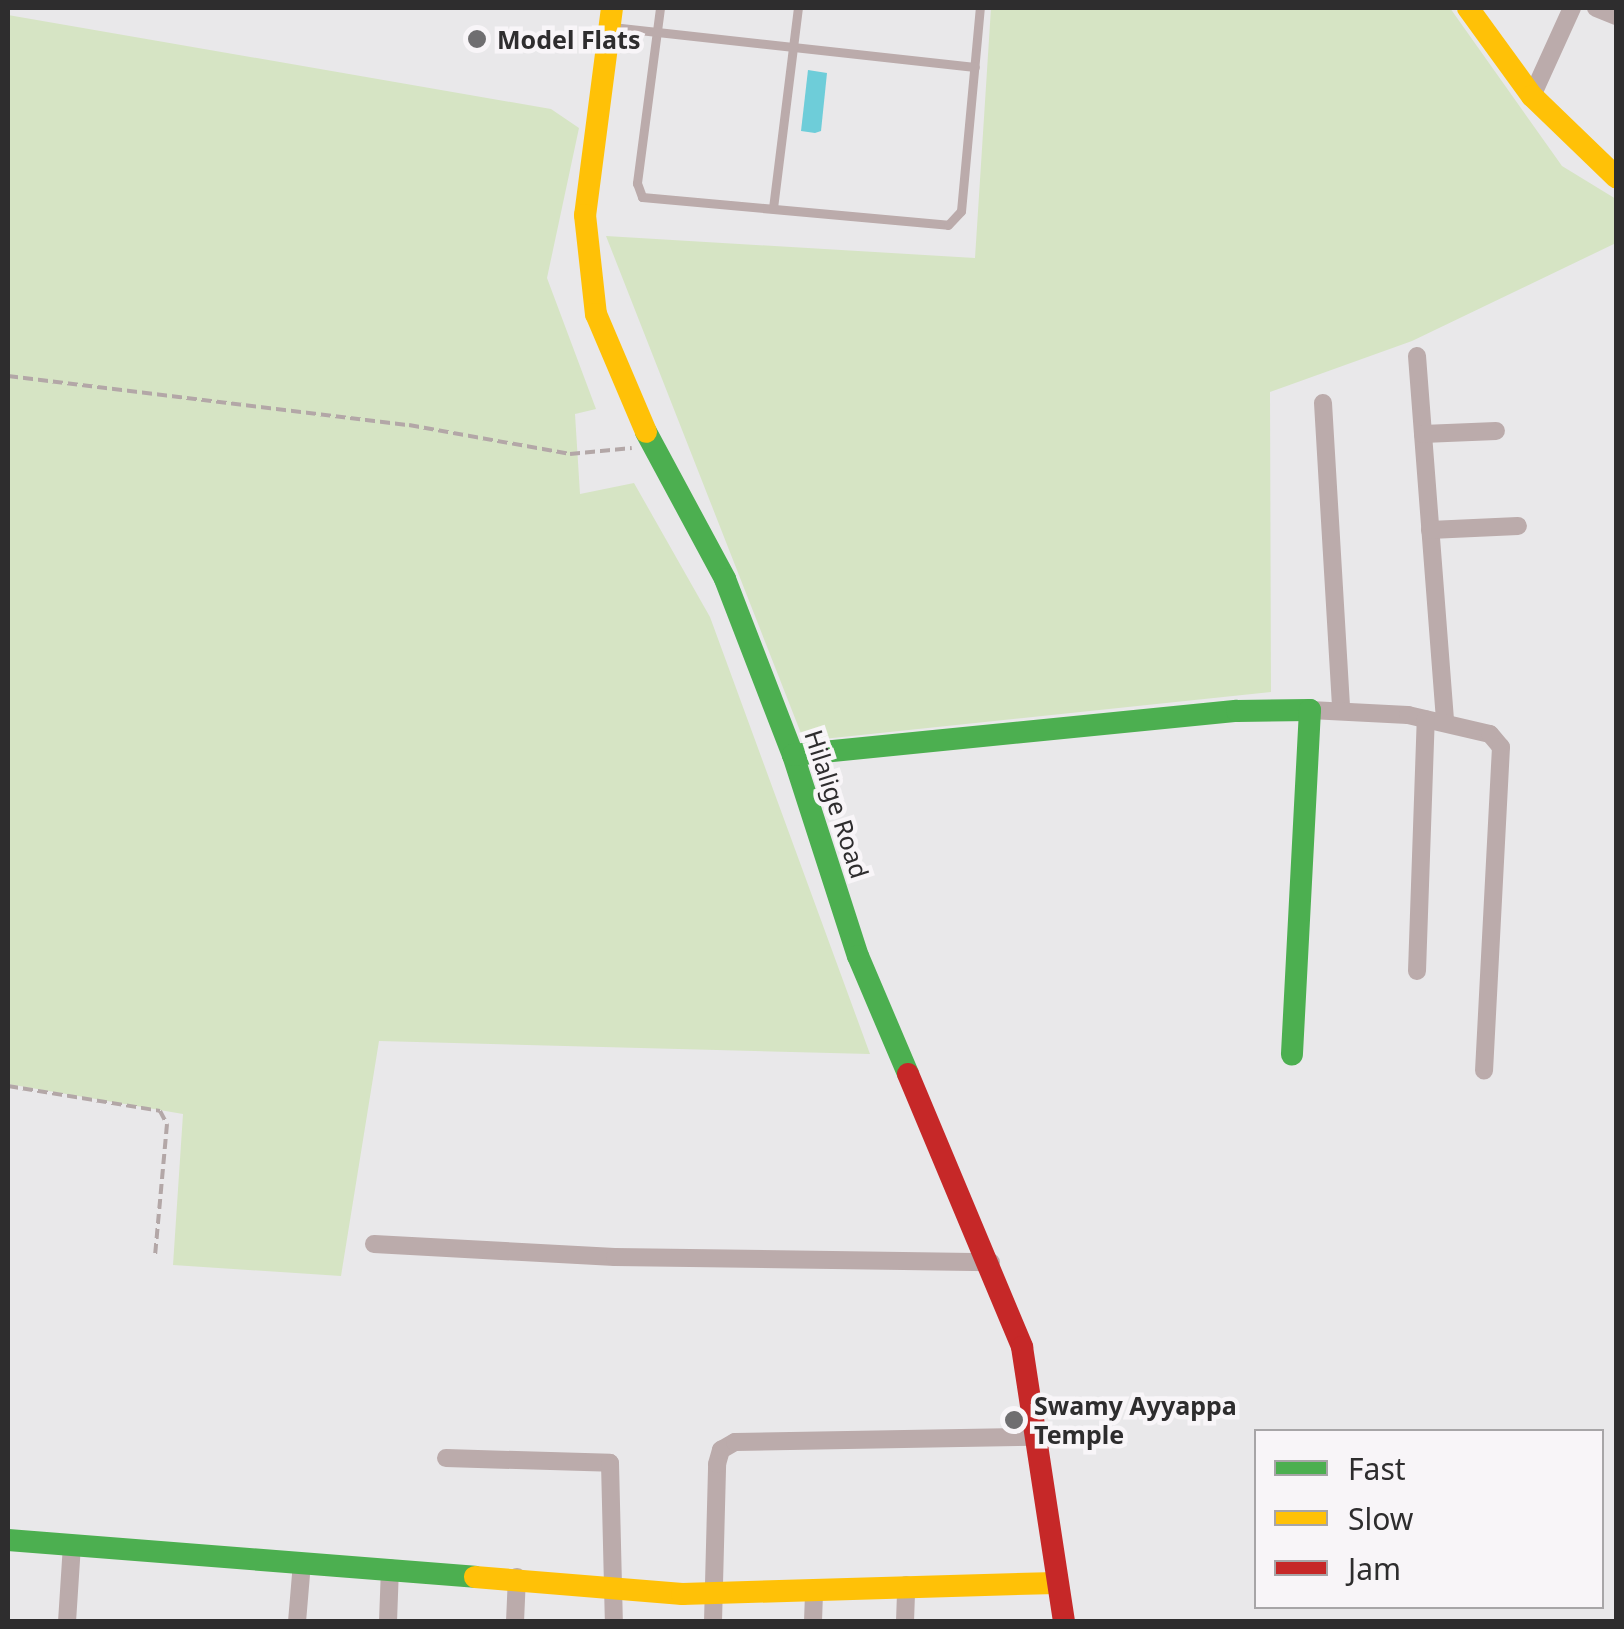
<!DOCTYPE html>
<style>
body{margin:0}
#map{position:relative;width:1624px;height:1629px;overflow:hidden;background:#e9e8ea;font-family:"Noto Sans",sans-serif}
div>[style]{position:absolute}
.green>*{inset:0;background:#d6e4c4}
.water>*{inset:0;background:#6ecdd9}
.path>*{height:4px;margin-top:-2px;transform-origin:0;background:repeating-linear-gradient(90deg,#b3a7a7 0 10px,transparent 0 15px)}
.lane>*{height:9px;margin:-4.5px;padding:0 4.5px;transform-origin:4.5px;border-radius:4.5px;background:#bbabab}
.street>*{height:18px;margin:-9px;padding:0 9px;transform-origin:9px;border-radius:9px;background:#bbabab}
.fast>*{height:22px;margin:-11px;padding:0 11px;transform-origin:11px;border-radius:11px;background:#4caf50}
.slow>*{height:22px;margin:-11px;padding:0 11px;transform-origin:11px;border-radius:11px;background:#ffc107}
.jam>*{height:22px;margin:-11px;padding:0 11px;transform-origin:11px;border-radius:11px;background:#c62828}
.dots>*{width:28px;height:28px;translate:-50% -50%;box-sizing:border-box;border:5px solid #f8f5f8;border-radius:50%}
span{translate:-50% -50%;white-space:nowrap;text-align:center;line-height:1.15;-webkit-text-stroke:9px #f8f5f8;paint-order:stroke}
.poi-label{font-size:25px;color:#2e2d2e;font-weight:700}
.left{translate:0 -50%;text-align:left}
.street-label{font-size:25px;color:#2e2d2e}
.frame{position:absolute;inset:0;border:10px solid #2e2d2e;pointer-events:none}
.legend{position:absolute;left:1254px;top:1429px;width:350px;height:180px;box-sizing:border-box;background:#f8f5f8;border:2px solid #a7a5a7;margin:0;padding:12px 18px;list-style:none;font-size:30px;color:#2e2d2e}
.legend li{display:flex;align-items:center;gap:20px;height:50px}
.legend b{width:50px;border:2px solid #a7a5a7}
</style>
<div id="map">
<div class="green">
<div style="clip-path:polygon(991px 8px,1450px 8px,1562px 166px,1616px 199px,1616px 243px,1412px 341px,1270px 392px,1271px 692px,804px 741px,606px 236px,975px 258px)"></div>
<div style="clip-path:polygon(8px 15px,551px 109px,579px 128px,547px 278px,596px 409px,575px 414px,580px 494px,634px 483px,710px 617px,870px 1054px,379px 1041px,341px 1276px,173px 1265px,183px 1114px,8px 1084px)"></div>
</div>
<div class="water">
<div style="clip-path:polygon(808px 70px,827px 73px,821px 131px,815px 133px,801px 131px)"></div>
</div>
<div class="path">
<div style="left:8px;top:376px;width:404px;rotate:7deg"></div>
<div style="left:409px;top:425px;width:164px;rotate:10.2deg"></div>
<div style="left:570px;top:454px;width:62px;rotate:-5.5deg"></div>
<div style="left:8px;top:1086px;width:154px;rotate:9.3deg"></div>
<div style="left:160px;top:1111px;width:15px;rotate:62deg"></div>
<div style="left:167px;top:1124px;width:133px;rotate:95.2deg"></div>
</div>
<div class="lane">
<div style="left:660px;top:8px;width:177px;rotate:97.5deg"></div>
<div style="left:637px;top:183px;width:15px;rotate:70deg"></div>
<div style="left:642px;top:197px;width:307px;rotate:5.2deg"></div>
<div style="left:948px;top:225px;width:19px;rotate:-47deg"></div>
<div style="left:961px;top:211px;width:204px;rotate:-84.7deg"></div>
<div style="left:612px;top:27px;width:365px;rotate:6.3deg"></div>
<div style="left:773px;top:208px;width:202px;rotate:-82.9deg"></div>
</div>
<div class="street">
<div style="left:1596px;top:8px;width:22px;rotate:22deg"></div>
<div style="left:1532px;top:96px;width:97px;rotate:-65.6deg"></div>
<div style="left:1417px;top:356px;width:368px;rotate:85.6deg"></div>
<div style="left:1323px;top:403px;width:305px;rotate:86.6deg"></div>
<div style="left:1423px;top:434px;width:73px;rotate:-2.4deg"></div>
<div style="left:1430px;top:530px;width:88px;rotate:-2.6deg"></div>
<div style="left:1310px;top:710px;width:98px;rotate:2.9deg"></div>
<div style="left:1408px;top:715px;width:84px;rotate:13deg"></div>
<div style="left:1490px;top:734px;width:17px;rotate:50deg"></div>
<div style="left:1501px;top:747px;width:324px;rotate:93deg"></div>
<div style="left:1417px;top:971px;width:252px;rotate:-88deg"></div>
<div style="left:374px;top:1244px;width:241px;rotate:3.1deg"></div>
<div style="left:615px;top:1257px;width:376px;rotate:0.8deg"></div>
<div style="left:446px;top:1458px;width:164px;rotate:1.7deg"></div>
<div style="left:610px;top:1463px;width:159px;rotate:88.6deg"></div>
<div style="left:67px;top:1622px;width:78px;rotate:-86.3deg"></div>
<div style="left:297px;top:1622px;width:60px;rotate:-85.2deg"></div>
<div style="left:388px;top:1622px;width:54px;rotate:-87.9deg"></div>
<div style="left:515px;top:1622px;width:45px;rotate:-87.5deg"></div>
<div style="left:713px;top:1622px;width:158px;rotate:-88.5deg"></div>
<div style="left:717px;top:1464px;width:15px;rotate:-74deg"></div>
<div style="left:721px;top:1450px;width:16px;rotate:-30deg"></div>
<div style="left:735px;top:1442px;width:301px;rotate:-1deg"></div>
<div style="left:813px;top:1622px;width:32px;rotate:-88deg"></div>
<div style="left:905px;top:1622px;width:37px;rotate:-88deg"></div>
</div>
<div class="fast">
<div style="left:646px;top:432px;width:167px;rotate:61.7deg"></div>
<div style="left:725px;top:579px;width:189px;rotate:68.9deg"></div>
<div style="left:793px;top:755px;width:211px;rotate:72.1deg"></div>
<div style="left:858px;top:956px;width:128px;rotate:67deg"></div>
<div style="left:793px;top:755px;width:446px;rotate:-5.7deg"></div>
<div style="left:1237px;top:711px;width:73px;rotate:-0.8deg"></div>
<div style="left:1310px;top:710px;width:345px;rotate:93deg"></div>
<div style="left:8px;top:1540px;width:468px;rotate:4.5deg"></div>
</div>
<div class="slow">
<div style="left:612px;top:8px;width:209px;rotate:97.4deg"></div>
<div style="left:585px;top:215px;width:100px;rotate:83.7deg"></div>
<div style="left:596px;top:314px;width:128px;rotate:67deg"></div>
<div style="left:1468px;top:8px;width:109px;rotate:54deg"></div>
<div style="left:1532px;top:96px;width:117px;rotate:44deg"></div>
<div style="left:475px;top:1577px;width:208px;rotate:4.7deg"></div>
<div style="left:682px;top:1594px;width:374px;rotate:-1.7deg"></div>
</div>
<div class="jam">
<div style="left:908px;top:1074px;width:296px;rotate:67.3deg"></div>
<div style="left:1022px;top:1347px;width:278px;rotate:81.3deg"></div>
</div>
<div class="dots">
<div style="left:477px;top:39px;background:#6f6e70"></div>
<div style="left:1014px;top:1420px;background:#6f6e70"></div>
</div>
<div class="poi-label">
<span class="left" style="left:497px;top:39px">Model Flats</span>
<span class="left" style="left:1034px;top:1420px">Swamy Ayyappa<br>Temple</span>
</div>
<div class="street-label">
<span style="left:837px;top:804px;rotate:72deg">Hilalige Road</span>
</div>
<div class="frame"></div>
<ul class="legend">
<li><b style="height:12px;background:#4caf50"></b>Fast</li>
<li><b style="height:12px;background:#ffc107"></b>Slow</li>
<li><b style="height:12px;background:#c62828"></b>Jam</li>
</ul>
</div>
